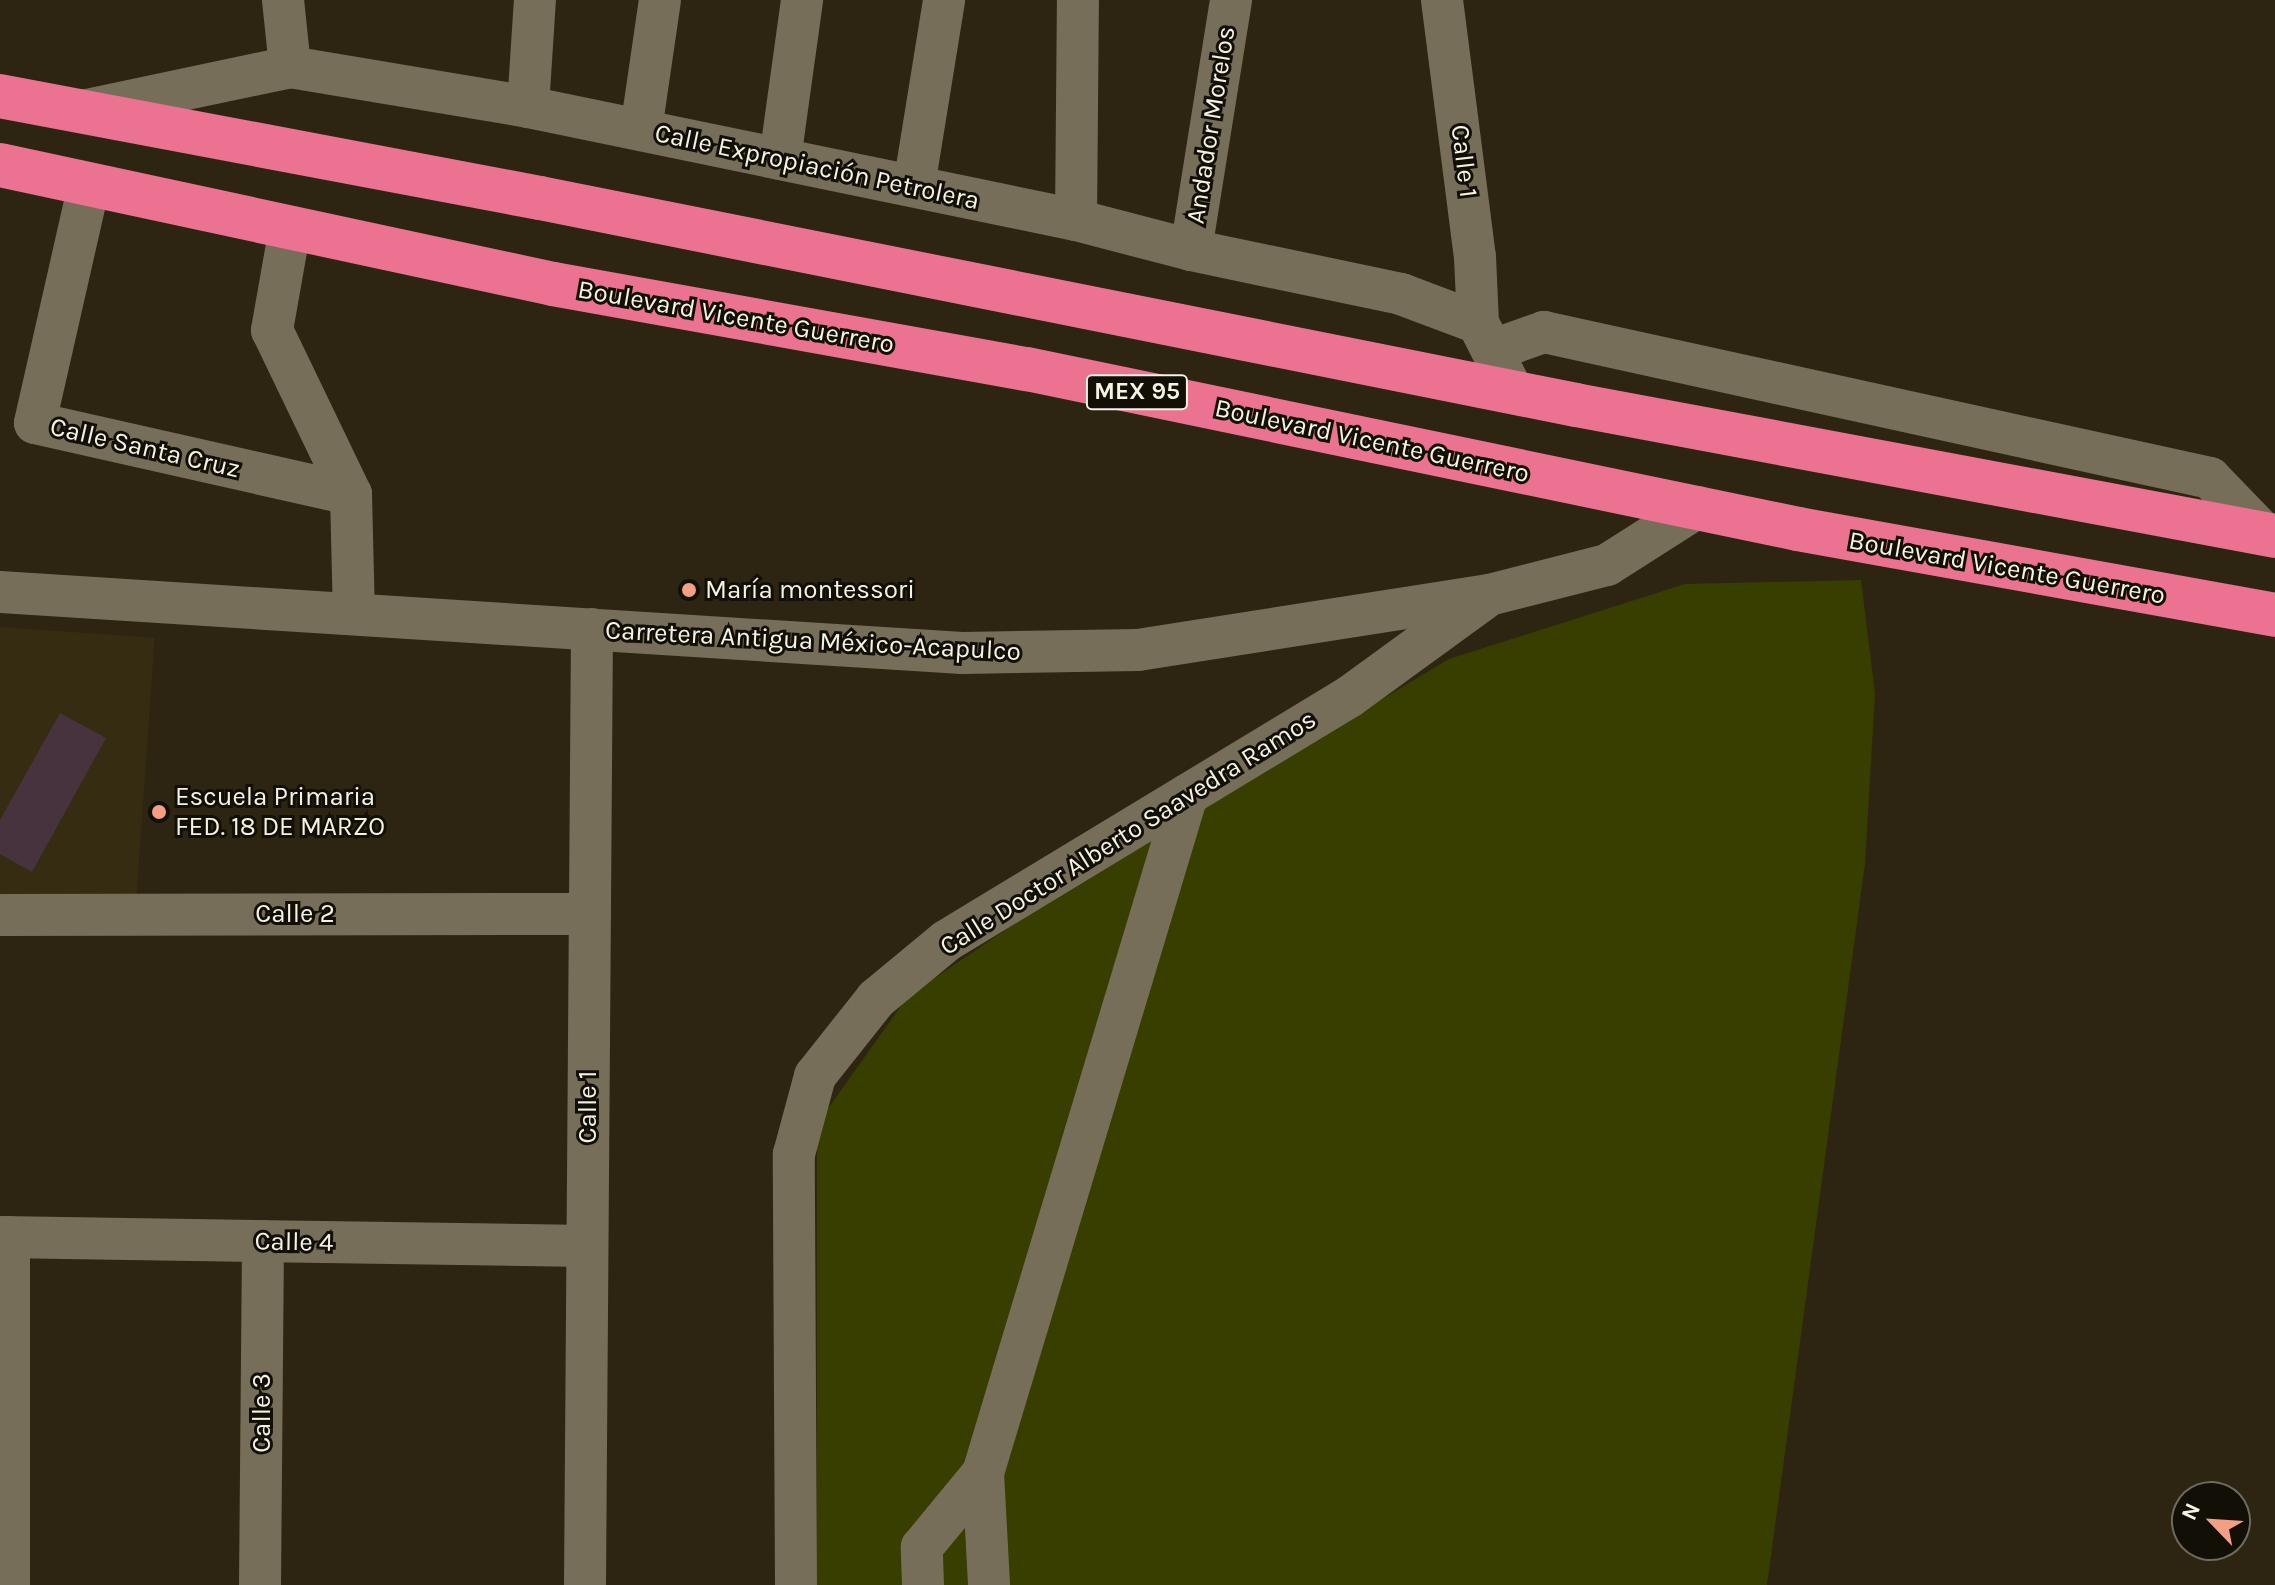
<!DOCTYPE html>
<meta charset="utf-8">
<style>
body{margin:0}
#map{position:relative;width:2275px;height:1585px;overflow:hidden;background:#2d2512;font-family:Karla,sans-serif}
div>[style]{position:absolute}
.built>*{inset:0;background:#362c11;transform-origin:0 0}
.green>*{inset:0;background:#383d00}
.building>*{inset:0;background:#47333e}
.minor>*{height:42px;margin:-21px;padding:0 21px;transform-origin:21px;border-radius:21px;background:#766e58}
.highway>*{height:44px;margin:-22px;padding:0 22px;transform-origin:22px;border-radius:22px;background:#eb7290}
.dots>*{width:22px;height:22px;translate:-50% -50%;box-sizing:border-box;border:4px solid #120f07;border-radius:50%}
span{translate:-50% -50%;white-space:nowrap;text-align:center;line-height:1.15;-webkit-text-stroke:6px #120f07;paint-order:stroke}
.shield-label span{padding:2px 6px;background:#120f07;border:2px solid;border-radius:6px;-webkit-text-stroke-width:0}
.shield-label{font-size:24px;color:#f7f2e6;font-weight:700}
.street-label{font-size:26px;color:#f7f2e6}
.poi-label{font-size:26px;color:#f7f2e6}
.left{translate:0 -50%;text-align:left}
.north{position:absolute;left:2171px;top:1481px;width:80px;height:80px;box-sizing:border-box;background:#120f07;border:2px solid #6e6a60;border-radius:50%;rotate:295deg;font-size:22px;font-weight:700;line-height:32px;text-align:center;color:#f7f2e6}
.north::after{content:'';display:block;margin:auto;width:28px;height:36px;background:#f39f83;clip-path:polygon(50% 0,100% 100%,50% 72%,0 100%)}
</style>
<div id="map">
<div class="built">
<div style="left:0;top:627px;width:155px;height:267px;rotate:4deg"></div>
</div>
<div class="green">
<div style="clip-path:polygon(1861px 580px,1875px 694px,1865px 864px,1767px 1585px,817px 1585px,817px 1124px,908px 996px,1084px 877px,1449px 659px,1685px 584px)"></div>
</div>
<div class="building">
<div style="clip-path:polygon(60px 713px,106px 738px,32px 872px,0 854px,0 820px)"></div>
</div>
<div class="minor">
<div style="left:283px;top:0;width:67px;rotate:84deg"></div>
<div style="left:1442px;top:0;width:259px;rotate:82.7deg"></div>
<div style="left:1475px;top:257px;width:66px;rotate:87.4deg"></div>
<div style="left:528px;top:107px;width:107px;rotate:-86.3deg"></div>
<div style="left:82px;top:111px;width:213px;rotate:-11.9deg"></div>
<div style="left:290px;top:67px;width:241px;rotate:9.5deg"></div>
<div style="left:528px;top:107px;width:560px;rotate:11.65deg"></div>
<div style="left:1076px;top:220px;width:119px;rotate:14.6deg"></div>
<div style="left:1191px;top:250px;width:215px;rotate:11.8deg"></div>
<div style="left:1401px;top:294px;width:82px;rotate:20.6deg"></div>
<div style="left:1478px;top:323px;width:77px;rotate:63.1deg"></div>
<div style="left:641px;top:130px;width:131px;rotate:-81.7deg"></div>
<div style="left:780px;top:159px;width:161px;rotate:-82.1deg"></div>
<div style="left:89px;top:185px;width:244px;rotate:102.8deg"></div>
<div style="left:35px;top:423px;width:324px;rotate:12.7deg"></div>
<div style="left:914px;top:186px;width:188px;rotate:-80.8deg"></div>
<div style="left:1076px;top:220px;width:220px;rotate:-89.5deg"></div>
<div style="left:290px;top:228px;width:104px;rotate:100deg"></div>
<div style="left:272px;top:330px;width:182px;rotate:64.3deg"></div>
<div style="left:351px;top:494px;width:120px;rotate:88.6deg"></div>
<div style="left:1191px;top:250px;width:253px;rotate:-80.9deg"></div>
<div style="left:1493px;top:350px;width:54px;rotate:-19.4deg"></div>
<div style="left:1544px;top:332px;width:682px;rotate:12.36deg"></div>
<div style="left:2210px;top:478px;width:78px;rotate:46deg"></div>
<div style="left:0;top:592px;width:964px;rotate:3.63deg"></div>
<div style="left:962px;top:653px;width:176px;rotate:-1deg"></div>
<div style="left:1138px;top:650px;width:355px;rotate:-8.9deg"></div>
<div style="left:1489px;top:595px;width:122px;rotate:-14.3deg"></div>
<div style="left:1607px;top:565px;width:108px;rotate:-32.5deg"></div>
<div style="left:0;top:915px;width:590px;rotate:-0.1deg"></div>
<div style="left:0;top:1237px;width:587px;rotate:0.88deg"></div>
<div style="left:9px;top:1237px;width:348px;rotate:90deg"></div>
<div style="left:983px;top:1473px;width:112px;rotate:86.9deg"></div>
<div style="left:260px;top:1585px;width:344px;rotate:-89.5deg"></div>
<div style="left:585px;top:1585px;width:956px;rotate:-89.58deg"></div>
<div style="left:796px;top:1585px;width:431px;rotate:-90.3deg"></div>
<div style="left:794px;top:1154px;width:81px;rotate:-74.9deg"></div>
<div style="left:815px;top:1076px;width:98px;rotate:-51.6deg"></div>
<div style="left:876px;top:999px;width:91px;rotate:-39.6deg"></div>
<div style="left:946px;top:941px;width:471px;rotate:-31.2deg"></div>
<div style="left:1349px;top:697px;width:167px;rotate:-36deg"></div>
<div style="left:923px;top:1585px;width:38px;rotate:-92deg"></div>
<div style="left:922px;top:1547px;width:96px;rotate:-50.5deg"></div>
<div style="left:983px;top:1473px;width:708px;rotate:-73.25deg"></div>
</div>
<div class="highway">
<div style="left:0;top:96px;width:550px;rotate:10.7deg"></div>
<div style="left:540px;top:198px;width:1056px;rotate:11.3deg"></div>
<div style="left:1576px;top:405px;width:711px;rotate:10.61deg"></div>
<div style="left:0;top:165px;width:566px;rotate:12.14deg"></div>
<div style="left:553px;top:284px;width:482px;rotate:10.2deg"></div>
<div style="left:1027px;top:369px;width:787px;rotate:11.72deg"></div>
<div style="left:1798px;top:529px;width:485px;rotate:10.2deg"></div>
</div>
<div class="dots">
<div style="left:689px;top:590px;background:#f39f83"></div>
<div style="left:159px;top:812px;background:#f39f83"></div>
</div>
<div class="shield-label">
<span style="left:1137px;top:392px">MEX 95</span>
</div>
<div class="street-label">
<span style="left:1211px;top:125px;rotate:-81deg">Andador Morelos</span>
<span style="left:1464px;top:161px;rotate:83deg">Calle 1</span>
<span style="left:817px;top:167px;rotate:12deg">Calle Expropiación Petrolera</span>
<span style="left:736px;top:317px;rotate:10deg">Boulevard Vicente Guerrero</span>
<span style="left:1372px;top:441px;rotate:12deg">Boulevard Vicente Guerrero</span>
<span style="left:145px;top:448px;rotate:13deg">Calle Santa Cruz</span>
<span style="left:2007px;top:568px;rotate:10deg">Boulevard Vicente Guerrero</span>
<span style="left:813px;top:641px;rotate:3deg">Carretera Antigua México-Acapulco</span>
<span style="left:1128px;top:833px;rotate:-32deg">Calle Doctor Alberto Saavedra Ramos</span>
<span style="left:295px;top:914px">Calle 2</span>
<span style="left:588px;top:1107px;rotate:-90deg">Calle 1</span>
<span style="left:294px;top:1242px;rotate:1deg">Calle 4</span>
<span style="left:262px;top:1413px;rotate:-90deg">Calle 3</span>
</div>
<div class="poi-label">
<span class="left" style="left:705px;top:590px">María montessori</span>
<span class="left" style="left:175px;top:812px">Escuela Primaria<br>FED. 18 DE MARZO</span>
</div>
<div class="north">N</div>
</div>
